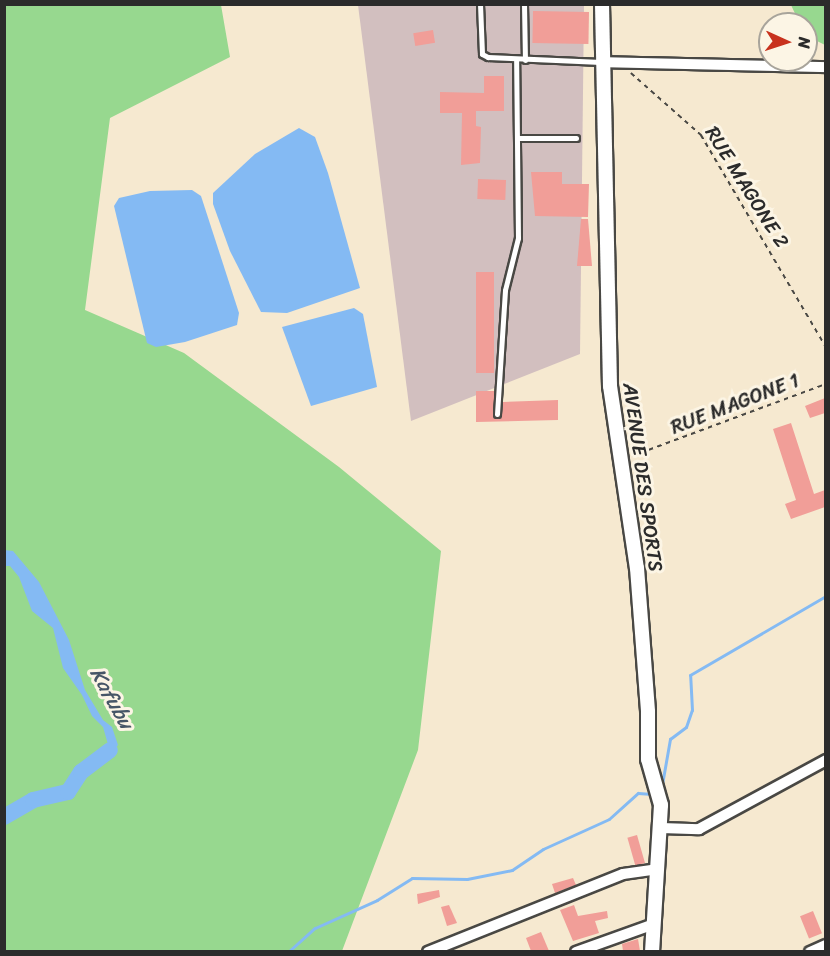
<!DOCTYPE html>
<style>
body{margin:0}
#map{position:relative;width:830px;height:956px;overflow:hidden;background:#f6e9d0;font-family:Sriracha,sans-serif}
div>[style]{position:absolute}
.industrial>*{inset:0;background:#d2bfbf}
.green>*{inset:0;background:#97d88f}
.water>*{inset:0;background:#84baf3}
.stream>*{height:3px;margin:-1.5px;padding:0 1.5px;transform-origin:1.5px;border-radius:1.5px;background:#84baf3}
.river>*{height:16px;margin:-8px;padding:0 8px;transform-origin:8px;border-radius:8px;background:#84baf3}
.building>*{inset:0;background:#f19e98;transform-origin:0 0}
.path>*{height:1.5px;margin-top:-0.75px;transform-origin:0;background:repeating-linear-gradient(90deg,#494844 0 4.5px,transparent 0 9px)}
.roads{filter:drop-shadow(2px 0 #494844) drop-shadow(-2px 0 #494844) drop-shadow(0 2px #494844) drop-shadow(0 -2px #494844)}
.service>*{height:5px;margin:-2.5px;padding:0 2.5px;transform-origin:2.5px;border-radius:2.5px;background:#fff}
.minor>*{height:10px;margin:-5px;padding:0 5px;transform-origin:5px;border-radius:5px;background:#fff}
.tertiary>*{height:14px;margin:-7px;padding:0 7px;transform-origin:7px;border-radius:7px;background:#fff}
span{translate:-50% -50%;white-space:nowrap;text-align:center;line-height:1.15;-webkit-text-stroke:6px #fcf5e5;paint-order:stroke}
.street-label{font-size:20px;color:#2b2b2b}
.water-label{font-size:21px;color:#465667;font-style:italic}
.frame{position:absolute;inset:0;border:6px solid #2b2b2b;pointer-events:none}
.north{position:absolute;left:758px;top:12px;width:60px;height:60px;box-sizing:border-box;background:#fcf5e5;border:2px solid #a8a49b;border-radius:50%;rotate:93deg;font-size:16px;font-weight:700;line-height:24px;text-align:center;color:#2b2b2b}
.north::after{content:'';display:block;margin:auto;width:21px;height:27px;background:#c8321e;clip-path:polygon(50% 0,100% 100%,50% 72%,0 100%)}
</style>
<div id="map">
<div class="industrial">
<div style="clip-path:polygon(358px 5px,584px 5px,580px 354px,411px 421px)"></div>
</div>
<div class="green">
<div style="clip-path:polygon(5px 5px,221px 5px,230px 57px,110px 118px,85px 310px,184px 353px,339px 467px,441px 551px,418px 750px,342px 951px,5px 952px)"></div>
<div style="clip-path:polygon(791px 5px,825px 5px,825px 45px,807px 36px,806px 24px,800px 24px)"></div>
</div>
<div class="water">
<div style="clip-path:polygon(299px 128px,315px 137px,328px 173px,360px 288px,287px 313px,261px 312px,230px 251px,213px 204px,213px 193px,255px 154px)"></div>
<div style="clip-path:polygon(150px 191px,192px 190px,201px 196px,239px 313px,237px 325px,185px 342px,156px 347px,147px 343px,114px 206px,119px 198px)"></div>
<div style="clip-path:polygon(354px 308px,363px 314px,377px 387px,311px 406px,282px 327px)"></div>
<div style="clip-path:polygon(4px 550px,13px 551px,39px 582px,69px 640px,85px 690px,103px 720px,112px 727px,118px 745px,103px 763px,89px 765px,85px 761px,109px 748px,103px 727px,92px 716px,82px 695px,63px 668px,53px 628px,32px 611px,19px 577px,10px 566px,5px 566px)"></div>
</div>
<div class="stream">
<div style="left:661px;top:790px;width:52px;rotate:-80deg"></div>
<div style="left:670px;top:739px;width:20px;rotate:-37deg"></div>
<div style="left:686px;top:727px;width:18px;rotate:-71deg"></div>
<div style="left:692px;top:710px;width:35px;rotate:-93deg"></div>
<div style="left:690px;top:675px;width:157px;rotate:-30.2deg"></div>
<div style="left:288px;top:952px;width:36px;rotate:-42deg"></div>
<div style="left:315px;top:928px;width:68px;rotate:-24.3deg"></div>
<div style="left:377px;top:900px;width:41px;rotate:-32.2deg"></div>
<div style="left:412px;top:878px;width:55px;rotate:1deg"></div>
<div style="left:467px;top:879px;width:46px;rotate:-11.3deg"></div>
<div style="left:512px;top:870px;width:37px;rotate:-34deg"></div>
<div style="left:543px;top:849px;width:72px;rotate:-24.4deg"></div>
<div style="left:609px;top:819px;width:39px;rotate:-42deg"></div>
<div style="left:638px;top:793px;width:14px;rotate:4deg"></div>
</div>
<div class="river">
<div style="left:4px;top:817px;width:34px;rotate:-30deg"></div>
<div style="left:33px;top:800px;width:36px;rotate:-13deg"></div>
<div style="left:68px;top:792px;width:24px;rotate:-57deg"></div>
<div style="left:81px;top:772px;width:36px;rotate:-37deg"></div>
</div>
<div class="building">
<div style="left:533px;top:11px;width:56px;height:32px;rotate:1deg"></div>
<div style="left:433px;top:30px;width:13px;height:20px;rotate:81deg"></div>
<div style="clip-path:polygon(484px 76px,504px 76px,504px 111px,476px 111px,476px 126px,481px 127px,480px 163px,461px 165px,462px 113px,440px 113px,440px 92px,484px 93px)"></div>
<div style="clip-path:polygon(531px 172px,562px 172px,562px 184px,589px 184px,588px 217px,535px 216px)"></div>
<div style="left:478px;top:179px;width:28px;height:20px;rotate:2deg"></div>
<div style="clip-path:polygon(581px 219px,588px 219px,592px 266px,577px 266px)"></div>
<div style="left:476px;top:272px;width:18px;height:101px"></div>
<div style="clip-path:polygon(476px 391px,494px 391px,495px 418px,501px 416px,503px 402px,558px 400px,558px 420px,476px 422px)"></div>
<div style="clip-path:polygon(825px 398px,825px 413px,810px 418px,805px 406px)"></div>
<div style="clip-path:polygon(791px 423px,814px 494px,825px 490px,825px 507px,791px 519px,785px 504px,796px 500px,773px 429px)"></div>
<div style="left:637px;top:835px;width:29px;height:10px;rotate:74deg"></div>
<div style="clip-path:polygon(573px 878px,576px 885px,555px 893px,552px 884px)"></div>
<div style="clip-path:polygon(439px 890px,440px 897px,418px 904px,417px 894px)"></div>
<div style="clip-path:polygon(449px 905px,457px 923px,447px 926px,441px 907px)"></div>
<div style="clip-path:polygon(574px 905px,578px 916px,607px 911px,608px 918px,595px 921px,599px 933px,573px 941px,560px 910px)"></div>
<div style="left:813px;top:911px;width:24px;height:14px;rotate:68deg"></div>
<div style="clip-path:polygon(541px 932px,549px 951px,531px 951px,526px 938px)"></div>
<div style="clip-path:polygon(638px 939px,640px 951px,623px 951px,622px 944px)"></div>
</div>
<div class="path">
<div style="left:631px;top:73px;width:94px;rotate:41.5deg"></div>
<div style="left:701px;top:135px;width:246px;rotate:59.5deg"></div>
<div style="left:632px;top:456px;width:207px;rotate:-20.4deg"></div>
</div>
<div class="roads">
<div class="service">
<div style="left:480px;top:4px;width:50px;rotate:87.7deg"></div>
<div style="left:482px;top:54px;width:7px;rotate:27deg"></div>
<div style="left:488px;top:57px;width:113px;rotate:2.5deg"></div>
<div style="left:524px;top:4px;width:56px;rotate:89deg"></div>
<div style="left:518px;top:138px;width:58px"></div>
<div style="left:497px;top:414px;width:124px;rotate:-86.3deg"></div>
<div style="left:505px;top:290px;width:54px;rotate:-76deg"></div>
<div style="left:518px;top:238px;width:178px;rotate:-90.6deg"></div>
</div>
<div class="minor">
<div style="left:601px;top:62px;width:225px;rotate:1.3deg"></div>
<div style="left:661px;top:828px;width:38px;rotate:2deg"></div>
<div style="left:699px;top:829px;width:145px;rotate:-28.5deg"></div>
<div style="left:428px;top:952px;width:210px;rotate:-21.8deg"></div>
<div style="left:623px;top:874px;width:34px;rotate:-8deg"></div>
<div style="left:576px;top:952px;width:83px;rotate:-19.7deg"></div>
<div style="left:810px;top:952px;width:17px;rotate:-24deg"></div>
</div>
<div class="tertiary">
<div style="left:602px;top:4px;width:382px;rotate:88.8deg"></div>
<div style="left:610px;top:386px;width:184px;rotate:81.6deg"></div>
<div style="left:637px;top:568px;width:144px;rotate:85.6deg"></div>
<div style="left:648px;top:712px;width:47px;rotate:90deg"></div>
<div style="left:648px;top:759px;width:48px;rotate:74.2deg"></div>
<div style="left:661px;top:805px;width:147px;rotate:93.5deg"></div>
</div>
</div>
<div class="street-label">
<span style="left:747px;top:187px;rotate:58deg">RUE MAGONE 2</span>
<span style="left:735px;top:404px;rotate:-21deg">RUE MAGONE 1</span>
<span style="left:643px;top:477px;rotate:82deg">AVENUE DES SPORTS</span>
</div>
<div class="water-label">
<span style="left:112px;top:698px;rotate:61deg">Kafubu</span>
</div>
<div class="frame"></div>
<div class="north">N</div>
</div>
